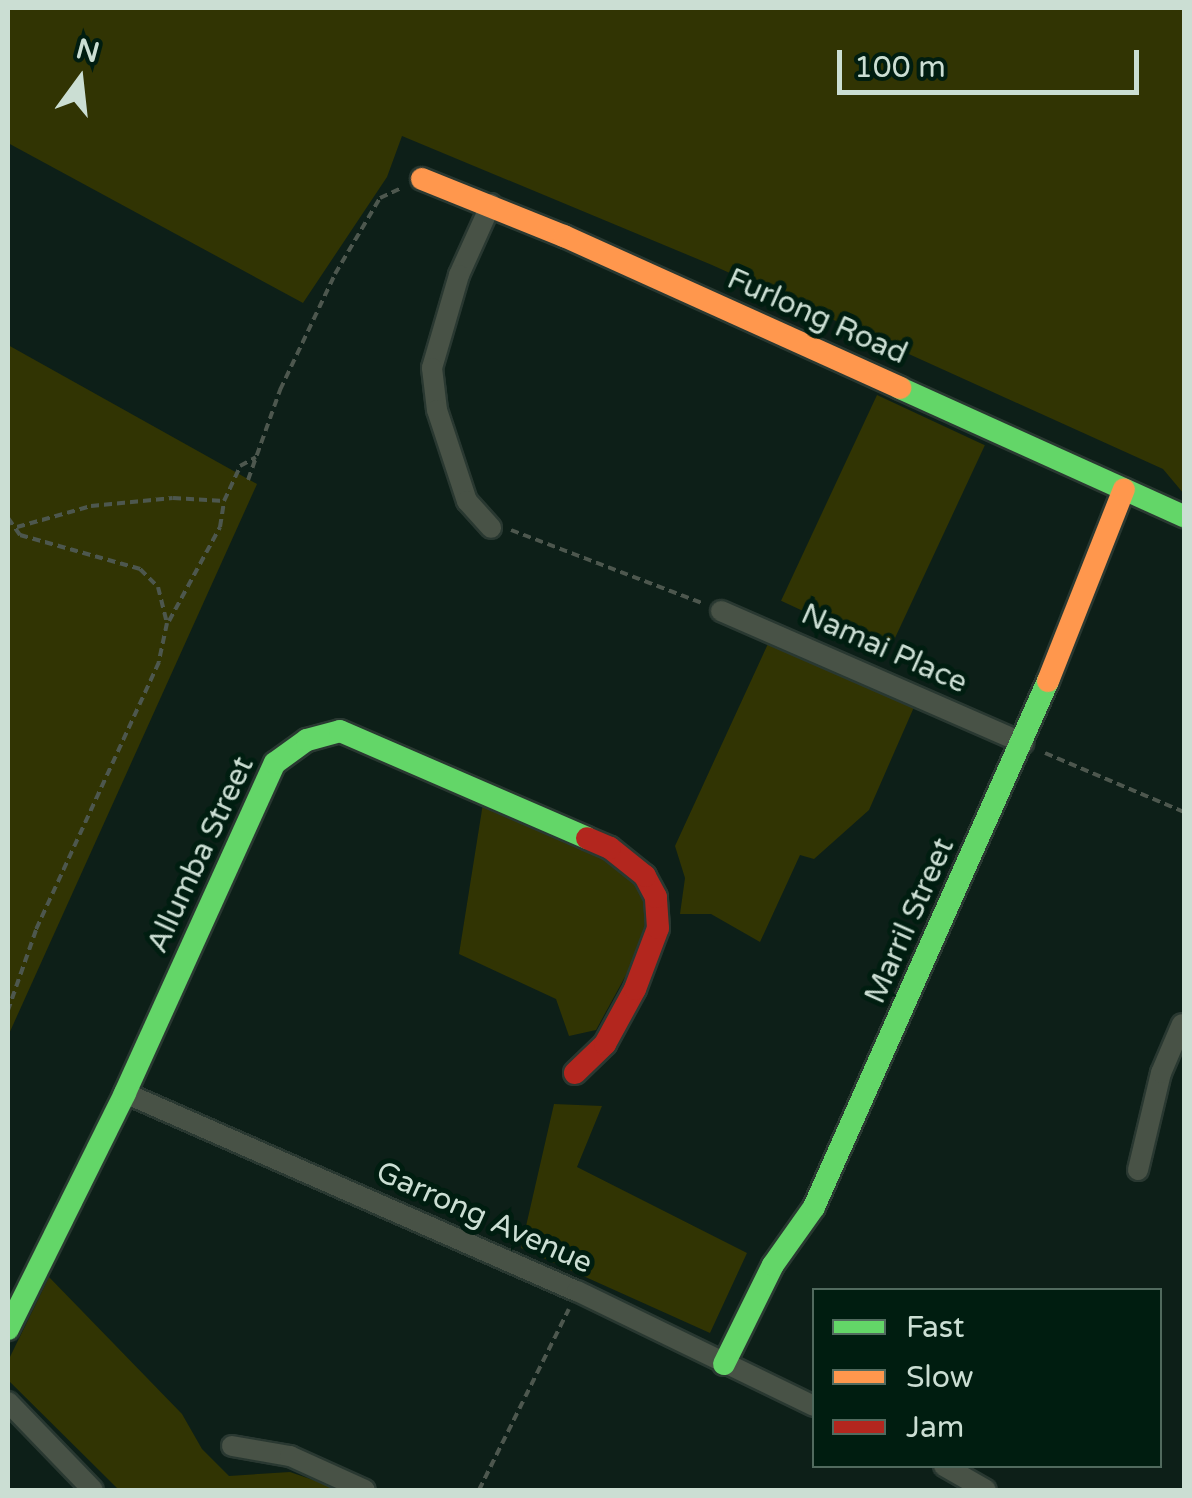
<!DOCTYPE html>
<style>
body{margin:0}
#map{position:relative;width:1192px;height:1498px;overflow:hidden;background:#0d1f18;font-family:"Varela Round",sans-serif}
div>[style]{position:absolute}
.green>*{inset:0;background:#313403;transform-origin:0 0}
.path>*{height:4px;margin-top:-2px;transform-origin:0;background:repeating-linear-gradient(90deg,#4d574e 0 8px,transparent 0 13px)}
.roads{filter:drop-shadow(2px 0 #293831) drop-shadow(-2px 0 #293831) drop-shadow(0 2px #293831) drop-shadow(0 -2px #293831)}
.street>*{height:20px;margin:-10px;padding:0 10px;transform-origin:10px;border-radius:10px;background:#485246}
.fast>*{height:22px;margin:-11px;padding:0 11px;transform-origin:11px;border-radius:11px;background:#63d668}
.slow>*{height:22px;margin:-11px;padding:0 11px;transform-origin:11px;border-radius:11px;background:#ff974d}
.jam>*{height:22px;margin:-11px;padding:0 11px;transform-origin:11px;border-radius:11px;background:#b3261e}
span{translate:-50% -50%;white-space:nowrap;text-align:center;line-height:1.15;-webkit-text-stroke:10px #001d10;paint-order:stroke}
.street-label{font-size:30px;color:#cbded3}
.frame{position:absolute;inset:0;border:10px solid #cbded3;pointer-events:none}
.legend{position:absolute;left:812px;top:1288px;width:350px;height:180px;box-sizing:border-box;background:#001d10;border:2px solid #516a5e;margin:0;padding:12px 18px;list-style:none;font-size:30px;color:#cbded3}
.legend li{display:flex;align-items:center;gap:20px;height:50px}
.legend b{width:50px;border:2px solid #516a5e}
.north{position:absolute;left:30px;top:30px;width:100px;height:100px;-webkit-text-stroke:8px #001d10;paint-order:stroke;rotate:15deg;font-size:28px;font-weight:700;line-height:40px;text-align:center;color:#cbded3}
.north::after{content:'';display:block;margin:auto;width:35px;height:45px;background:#cbded3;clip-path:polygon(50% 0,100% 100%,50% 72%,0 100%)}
.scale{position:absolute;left:837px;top:50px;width:302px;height:45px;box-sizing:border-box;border:5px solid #cbded3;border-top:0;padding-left:12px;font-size:30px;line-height:35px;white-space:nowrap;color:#cbded3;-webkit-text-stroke:8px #001d10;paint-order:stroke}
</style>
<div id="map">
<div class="green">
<div style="clip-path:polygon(8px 8px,1184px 8px,1184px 494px,1163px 469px,712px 265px,402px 136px,387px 177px,303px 303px,8px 143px)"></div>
<div style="clip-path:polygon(8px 345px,257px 484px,8px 1036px)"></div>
<div style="left:877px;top:395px;width:119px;height:227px;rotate:25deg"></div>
<div style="clip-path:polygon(772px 635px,918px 698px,869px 810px,814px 859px,800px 855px,760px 942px,711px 914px,680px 914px,685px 878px,675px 846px)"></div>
<div style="clip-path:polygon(484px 797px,630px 872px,647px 903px,644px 942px,596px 1030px,569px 1036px,556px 999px,459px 954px)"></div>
<div style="clip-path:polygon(554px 1104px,602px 1106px,577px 1167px,747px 1253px,710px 1333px,521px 1248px)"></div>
<div style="clip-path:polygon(49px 1277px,182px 1414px,202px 1449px,229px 1476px,290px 1472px,342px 1490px,119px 1490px,8px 1380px,8px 1361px)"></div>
</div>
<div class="path">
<div style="left:248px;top:480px;width:96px;rotate:-70.4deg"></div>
<div style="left:280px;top:390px;width:128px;rotate:-64.6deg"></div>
<div style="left:335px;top:274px;width:88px;rotate:-59.4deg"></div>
<div style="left:380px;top:198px;width:23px;rotate:-25deg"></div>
<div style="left:8px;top:518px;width:21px;rotate:55deg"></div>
<div style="left:20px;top:535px;width:125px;rotate:15.8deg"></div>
<div style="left:140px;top:569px;width:25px;rotate:45deg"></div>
<div style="left:158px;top:587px;width:37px;rotate:76deg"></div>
<div style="left:167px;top:623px;width:40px;rotate:102deg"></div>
<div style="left:159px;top:662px;width:295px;rotate:114.7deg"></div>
<div style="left:36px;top:930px;width:85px;rotate:109.3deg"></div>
<div style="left:17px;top:527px;width:77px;rotate:-15.8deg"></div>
<div style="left:91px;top:506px;width:82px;rotate:-5.6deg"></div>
<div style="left:173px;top:498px;width:51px;rotate:3.4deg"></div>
<div style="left:511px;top:530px;width:204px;rotate:20.9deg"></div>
<div style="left:169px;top:621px;width:107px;rotate:-61.5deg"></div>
<div style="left:220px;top:527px;width:26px;rotate:-81deg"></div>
<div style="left:224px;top:501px;width:38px;rotate:-65deg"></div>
<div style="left:240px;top:466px;width:18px;rotate:-29deg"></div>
<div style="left:1045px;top:753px;width:151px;rotate:23deg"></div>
<div style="left:479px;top:1490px;width:202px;rotate:-63.6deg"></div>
</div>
<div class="roads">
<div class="street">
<div style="left:491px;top:204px;width:78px;rotate:114.3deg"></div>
<div style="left:459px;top:275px;width:97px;rotate:106.2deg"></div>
<div style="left:432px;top:368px;width:42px;rotate:83.2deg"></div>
<div style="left:437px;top:410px;width:96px;rotate:71.8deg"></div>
<div style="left:467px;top:501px;width:36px;rotate:48deg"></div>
<div style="left:721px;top:611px;width:330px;rotate:23.6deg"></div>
<div style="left:125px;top:1093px;width:493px;rotate:23.7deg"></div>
<div style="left:577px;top:1291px;width:263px;rotate:25.9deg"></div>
<div style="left:1138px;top:1170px;width:100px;rotate:-76.7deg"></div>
<div style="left:1161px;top:1073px;width:53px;rotate:-66.8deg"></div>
<div style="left:8px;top:1402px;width:122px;rotate:46deg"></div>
<div style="left:232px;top:1446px;width:59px;rotate:9.8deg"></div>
<div style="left:290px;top:1456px;width:82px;rotate:24.4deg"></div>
<div style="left:944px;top:1466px;width:48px;rotate:29.7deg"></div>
</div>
<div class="fast">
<div style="left:900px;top:388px;width:312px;rotate:24.3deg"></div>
<div style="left:8px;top:1329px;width:263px;rotate:-63.6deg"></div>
<div style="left:125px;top:1093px;width:362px;rotate:-65.6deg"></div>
<div style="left:275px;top:763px;width:39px;rotate:-36deg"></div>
<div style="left:307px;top:740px;width:34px;rotate:-15deg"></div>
<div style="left:340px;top:731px;width:269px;rotate:23.4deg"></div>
<div style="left:724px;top:1364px;width:110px;rotate:-63.7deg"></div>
<div style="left:773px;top:1265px;width:71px;rotate:-54.7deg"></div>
<div style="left:814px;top:1207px;width:576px;rotate:-66.02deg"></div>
</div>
<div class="slow">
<div style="left:422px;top:179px;width:153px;rotate:21.9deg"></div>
<div style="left:564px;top:236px;width:369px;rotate:24.3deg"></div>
<div style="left:1048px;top:681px;width:206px;rotate:-68.4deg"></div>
</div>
<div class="jam">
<div style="left:575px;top:1073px;width:42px;rotate:-44deg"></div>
<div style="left:605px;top:1044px;width:63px;rotate:-61.4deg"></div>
<div style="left:635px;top:989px;width:65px;rotate:-69.3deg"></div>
<div style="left:658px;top:928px;width:31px;rotate:-94deg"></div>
<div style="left:656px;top:897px;width:24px;rotate:-118deg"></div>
<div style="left:645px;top:876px;width:45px;rotate:-141.3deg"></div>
<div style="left:610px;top:848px;width:25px;rotate:-157deg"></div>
</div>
</div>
<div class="street-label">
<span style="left:817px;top:317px;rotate:24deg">Furlong Road</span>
<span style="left:884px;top:649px;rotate:24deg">Namai Place</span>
<span style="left:201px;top:855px;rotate:-65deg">Allumba Street</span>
<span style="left:910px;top:921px;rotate:-66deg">Marril Street</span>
<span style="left:484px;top:1218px;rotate:24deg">Garrong Avenue</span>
</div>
<div class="frame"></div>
<ul class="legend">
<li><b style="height:12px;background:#63d668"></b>Fast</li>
<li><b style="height:12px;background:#ff974d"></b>Slow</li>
<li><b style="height:12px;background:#b3261e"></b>Jam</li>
</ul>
<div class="north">N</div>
<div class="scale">100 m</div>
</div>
